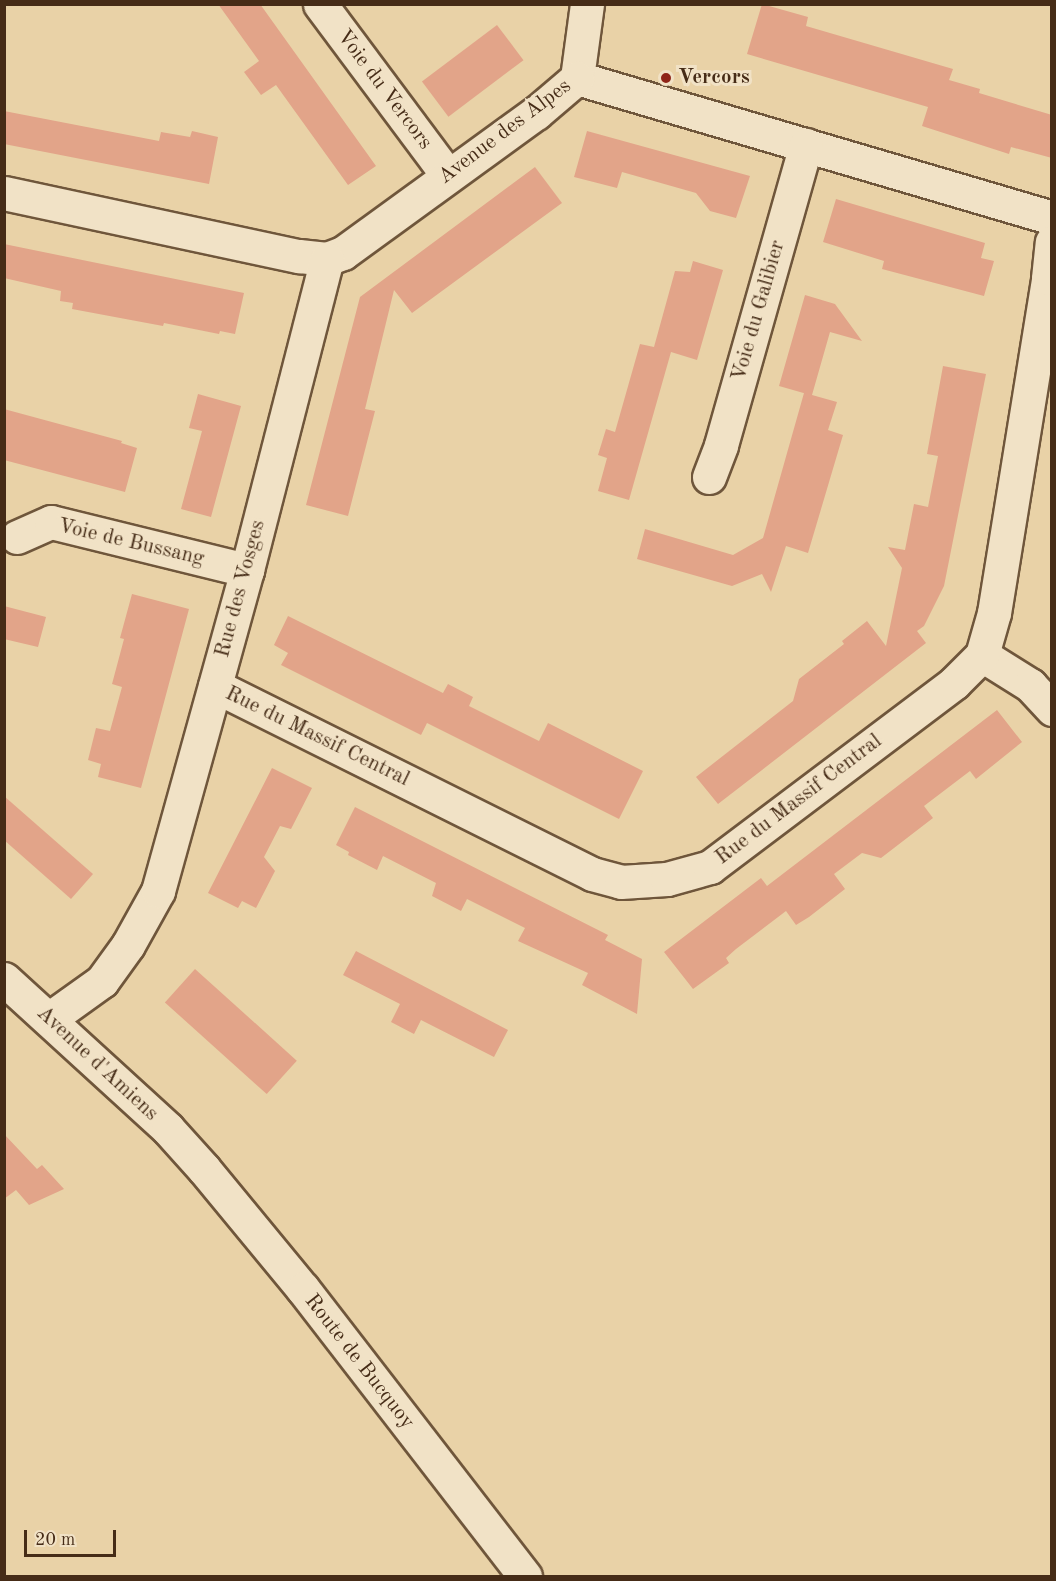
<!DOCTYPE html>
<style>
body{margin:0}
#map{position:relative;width:1056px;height:1581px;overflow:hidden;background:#e9d2a7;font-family:"Old Standard TT",serif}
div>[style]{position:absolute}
.building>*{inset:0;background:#e2a489;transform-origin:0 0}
.roads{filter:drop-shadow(2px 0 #6f563b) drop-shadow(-2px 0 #6f563b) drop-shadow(0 2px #6f563b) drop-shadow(0 -2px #6f563b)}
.minor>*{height:33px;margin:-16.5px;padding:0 16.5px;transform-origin:16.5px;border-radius:16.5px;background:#f1e2c6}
.secondary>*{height:33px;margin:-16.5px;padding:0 16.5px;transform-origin:16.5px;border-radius:16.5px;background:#f1e2c6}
.dots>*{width:16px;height:16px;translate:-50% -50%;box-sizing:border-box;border:3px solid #f1e2c6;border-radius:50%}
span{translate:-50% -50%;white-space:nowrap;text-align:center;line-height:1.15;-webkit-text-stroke:6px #f1e2c6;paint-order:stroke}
.poi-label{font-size:21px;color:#462c17;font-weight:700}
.left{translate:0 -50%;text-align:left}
.street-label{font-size:21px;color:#462c17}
.frame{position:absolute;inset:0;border:6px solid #462c17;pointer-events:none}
.scale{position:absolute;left:24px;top:1530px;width:92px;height:27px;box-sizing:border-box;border:3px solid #462c17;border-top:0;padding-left:8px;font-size:18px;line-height:21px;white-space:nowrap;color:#462c17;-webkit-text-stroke:4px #f1e2c6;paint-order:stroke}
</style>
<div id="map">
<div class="building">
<div style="clip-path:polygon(218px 4px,260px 4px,376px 166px,348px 185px,276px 85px,261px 95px,244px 72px,259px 61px)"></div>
<div style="clip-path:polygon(762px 4px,808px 17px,806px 26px,953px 69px,949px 80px,980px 89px,979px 93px,1052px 115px,1052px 158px,1011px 147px,1009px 154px,922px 126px,928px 107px,747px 54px)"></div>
<div style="left:497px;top:25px;width:44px;height:94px;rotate:53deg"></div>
<div style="clip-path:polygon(4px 111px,159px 141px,161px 132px,190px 137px,192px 131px,218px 137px,209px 184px,4px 144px)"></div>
<div style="clip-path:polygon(587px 131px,750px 176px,736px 218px,710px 211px,696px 193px,622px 172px,617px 188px,574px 177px)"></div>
<div style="clip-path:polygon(535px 167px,562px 203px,412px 313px,394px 290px,365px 409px,375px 411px,348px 516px,306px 505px,360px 297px)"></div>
<div style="clip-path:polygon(836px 199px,985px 243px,981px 258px,994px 261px,984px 296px,882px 269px,884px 261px,823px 242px)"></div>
<div style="clip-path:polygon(4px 244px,244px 293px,235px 334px,220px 331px,219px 334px,164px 323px,163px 326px,72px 309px,73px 303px,60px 301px,61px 291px,4px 278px)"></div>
<div style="clip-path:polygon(693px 261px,723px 270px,697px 360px,671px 352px,629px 500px,598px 491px,607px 458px,598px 455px,606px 429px,615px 432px,640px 344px,654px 347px,675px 271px,690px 272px)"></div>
<div style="clip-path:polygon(805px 295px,835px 304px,862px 341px,830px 332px,812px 395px,837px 402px,828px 430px,843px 435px,808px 553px,786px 546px,771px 592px,762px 574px,732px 586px,637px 559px,645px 529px,733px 555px,763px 538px,804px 393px,807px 394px,779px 386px)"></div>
<div style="clip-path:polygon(943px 366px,986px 374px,944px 586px,924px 626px,917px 631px,926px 643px,718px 804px,696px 777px,793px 701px,799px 679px,844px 644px,842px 641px,867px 621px,886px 646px,902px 568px,888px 547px,905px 550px,914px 504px,928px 507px,938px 456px,927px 454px)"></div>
<div style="clip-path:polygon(198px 394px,241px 406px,211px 517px,181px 509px,202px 431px,189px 428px)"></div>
<div style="clip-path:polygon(4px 409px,122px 441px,121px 443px,137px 448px,125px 492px,4px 460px)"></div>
<div style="clip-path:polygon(132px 594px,189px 609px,141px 788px,98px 777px,101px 764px,88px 760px,96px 728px,110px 731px,122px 687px,112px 684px,124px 639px,120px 638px)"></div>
<div style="clip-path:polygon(4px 606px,46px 617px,38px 647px,4px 639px)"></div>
<div style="clip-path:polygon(288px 616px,443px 693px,448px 684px,473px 697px,469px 706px,539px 741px,548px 723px,643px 771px,619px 819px,427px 723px,421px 735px,281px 665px,288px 653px,274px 645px)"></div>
<div style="clip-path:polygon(997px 710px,1022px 742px,976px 779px,970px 771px,924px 806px,933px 818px,881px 858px,862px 853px,834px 874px,845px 889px,809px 917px,796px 925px,786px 911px,736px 949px,726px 958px,729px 963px,693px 989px,664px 952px,761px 878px,767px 886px)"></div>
<div style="clip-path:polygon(272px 768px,312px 788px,291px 829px,280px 826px,264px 857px,275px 871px,256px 908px,242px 901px,238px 908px,208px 893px)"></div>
<div style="clip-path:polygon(4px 796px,93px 874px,71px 899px,4px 840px)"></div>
<div style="clip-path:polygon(355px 807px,608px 935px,605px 940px,642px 959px,637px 1014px,582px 985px,588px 973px,518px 941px,525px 928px,467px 899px,461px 911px,432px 896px,436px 883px,383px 856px,377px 870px,348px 855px,349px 852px,336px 845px)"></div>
<div style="clip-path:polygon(356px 951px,508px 1030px,494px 1057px,421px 1020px,414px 1034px,391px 1022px,400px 1004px,343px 975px)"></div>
<div style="left:195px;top:969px;width:137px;height:45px;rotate:42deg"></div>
<div style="clip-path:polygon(4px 1134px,37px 1169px,42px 1165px,64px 1189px,29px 1205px,16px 1190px,4px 1199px)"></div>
</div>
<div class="roads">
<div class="minor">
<div style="left:320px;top:4px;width:214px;rotate:53.3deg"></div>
<div style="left:577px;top:78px;width:495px;rotate:16.4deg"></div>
<div style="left:577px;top:78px;width:75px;rotate:-82.3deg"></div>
<div style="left:4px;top:193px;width:302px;rotate:12.1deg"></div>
<div style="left:299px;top:256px;width:28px;rotate:6deg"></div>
<div style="left:327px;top:259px;width:17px;rotate:-21deg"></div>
<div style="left:343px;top:253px;width:238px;rotate:-36deg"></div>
<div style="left:536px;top:113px;width:54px;rotate:-40.5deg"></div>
<div style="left:709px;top:477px;width:34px;rotate:-69deg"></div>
<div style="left:721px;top:445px;width:312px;rotate:-74.2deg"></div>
<div style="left:17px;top:537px;width:37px;rotate:-24deg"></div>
<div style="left:51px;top:522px;width:202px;rotate:13.8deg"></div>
<div style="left:982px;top:655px;width:57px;rotate:32deg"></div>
<div style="left:1030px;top:685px;width:33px;rotate:47deg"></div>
<div style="left:215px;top:686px;width:421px;rotate:26.5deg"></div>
<div style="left:592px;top:874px;width:30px;rotate:15deg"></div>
<div style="left:621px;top:882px;width:46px;rotate:-3.7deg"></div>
<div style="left:667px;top:879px;width:45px;rotate:-15.6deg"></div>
<div style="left:710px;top:867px;width:306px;rotate:-37deg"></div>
<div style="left:954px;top:683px;width:40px;rotate:-45deg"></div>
<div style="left:982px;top:655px;width:44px;rotate:-74.1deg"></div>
<div style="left:994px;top:613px;width:339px;rotate:-80.8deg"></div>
<div style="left:1048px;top:278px;width:36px;rotate:-84deg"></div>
<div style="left:49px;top:1019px;width:65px;rotate:-35.6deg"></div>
<div style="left:102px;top:981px;width:44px;rotate:-54.2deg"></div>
<div style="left:128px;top:945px;width:62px;rotate:-60.9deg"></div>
<div style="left:158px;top:891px;width:333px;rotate:-74.5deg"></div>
<div style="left:247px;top:570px;width:321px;rotate:-75.6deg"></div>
</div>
<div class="secondary">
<div style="left:4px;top:979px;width:222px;rotate:42.4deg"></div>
<div style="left:168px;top:1129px;width:54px;rotate:48deg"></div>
<div style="left:204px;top:1169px;width:156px;rotate:50.5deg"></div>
<div style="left:303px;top:1289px;width:363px;rotate:52.3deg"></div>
</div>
</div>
<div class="dots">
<div style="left:666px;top:78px;background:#8f2418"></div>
</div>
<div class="poi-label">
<span class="left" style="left:678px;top:78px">Vercors</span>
</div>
<div class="street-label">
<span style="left:384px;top:90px;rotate:53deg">Voie du Vercors</span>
<span style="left:505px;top:132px;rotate:-37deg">Avenue des Alpes</span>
<span style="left:759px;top:311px;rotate:-74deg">Voie du Galibier</span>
<span style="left:131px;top:543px;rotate:13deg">Voie de Bussang</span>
<span style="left:241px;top:589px;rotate:-75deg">Rue des Vosges</span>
<span style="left:317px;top:737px;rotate:26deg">Rue du Massif Central</span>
<span style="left:799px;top:800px;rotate:-37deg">Rue du Massif Central</span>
<span style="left:97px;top:1064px;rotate:43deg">Avenue d'Amiens</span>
<span style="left:359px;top:1362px;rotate:52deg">Route de Bucquoy</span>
</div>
<div class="frame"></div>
<div class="scale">20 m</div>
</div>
